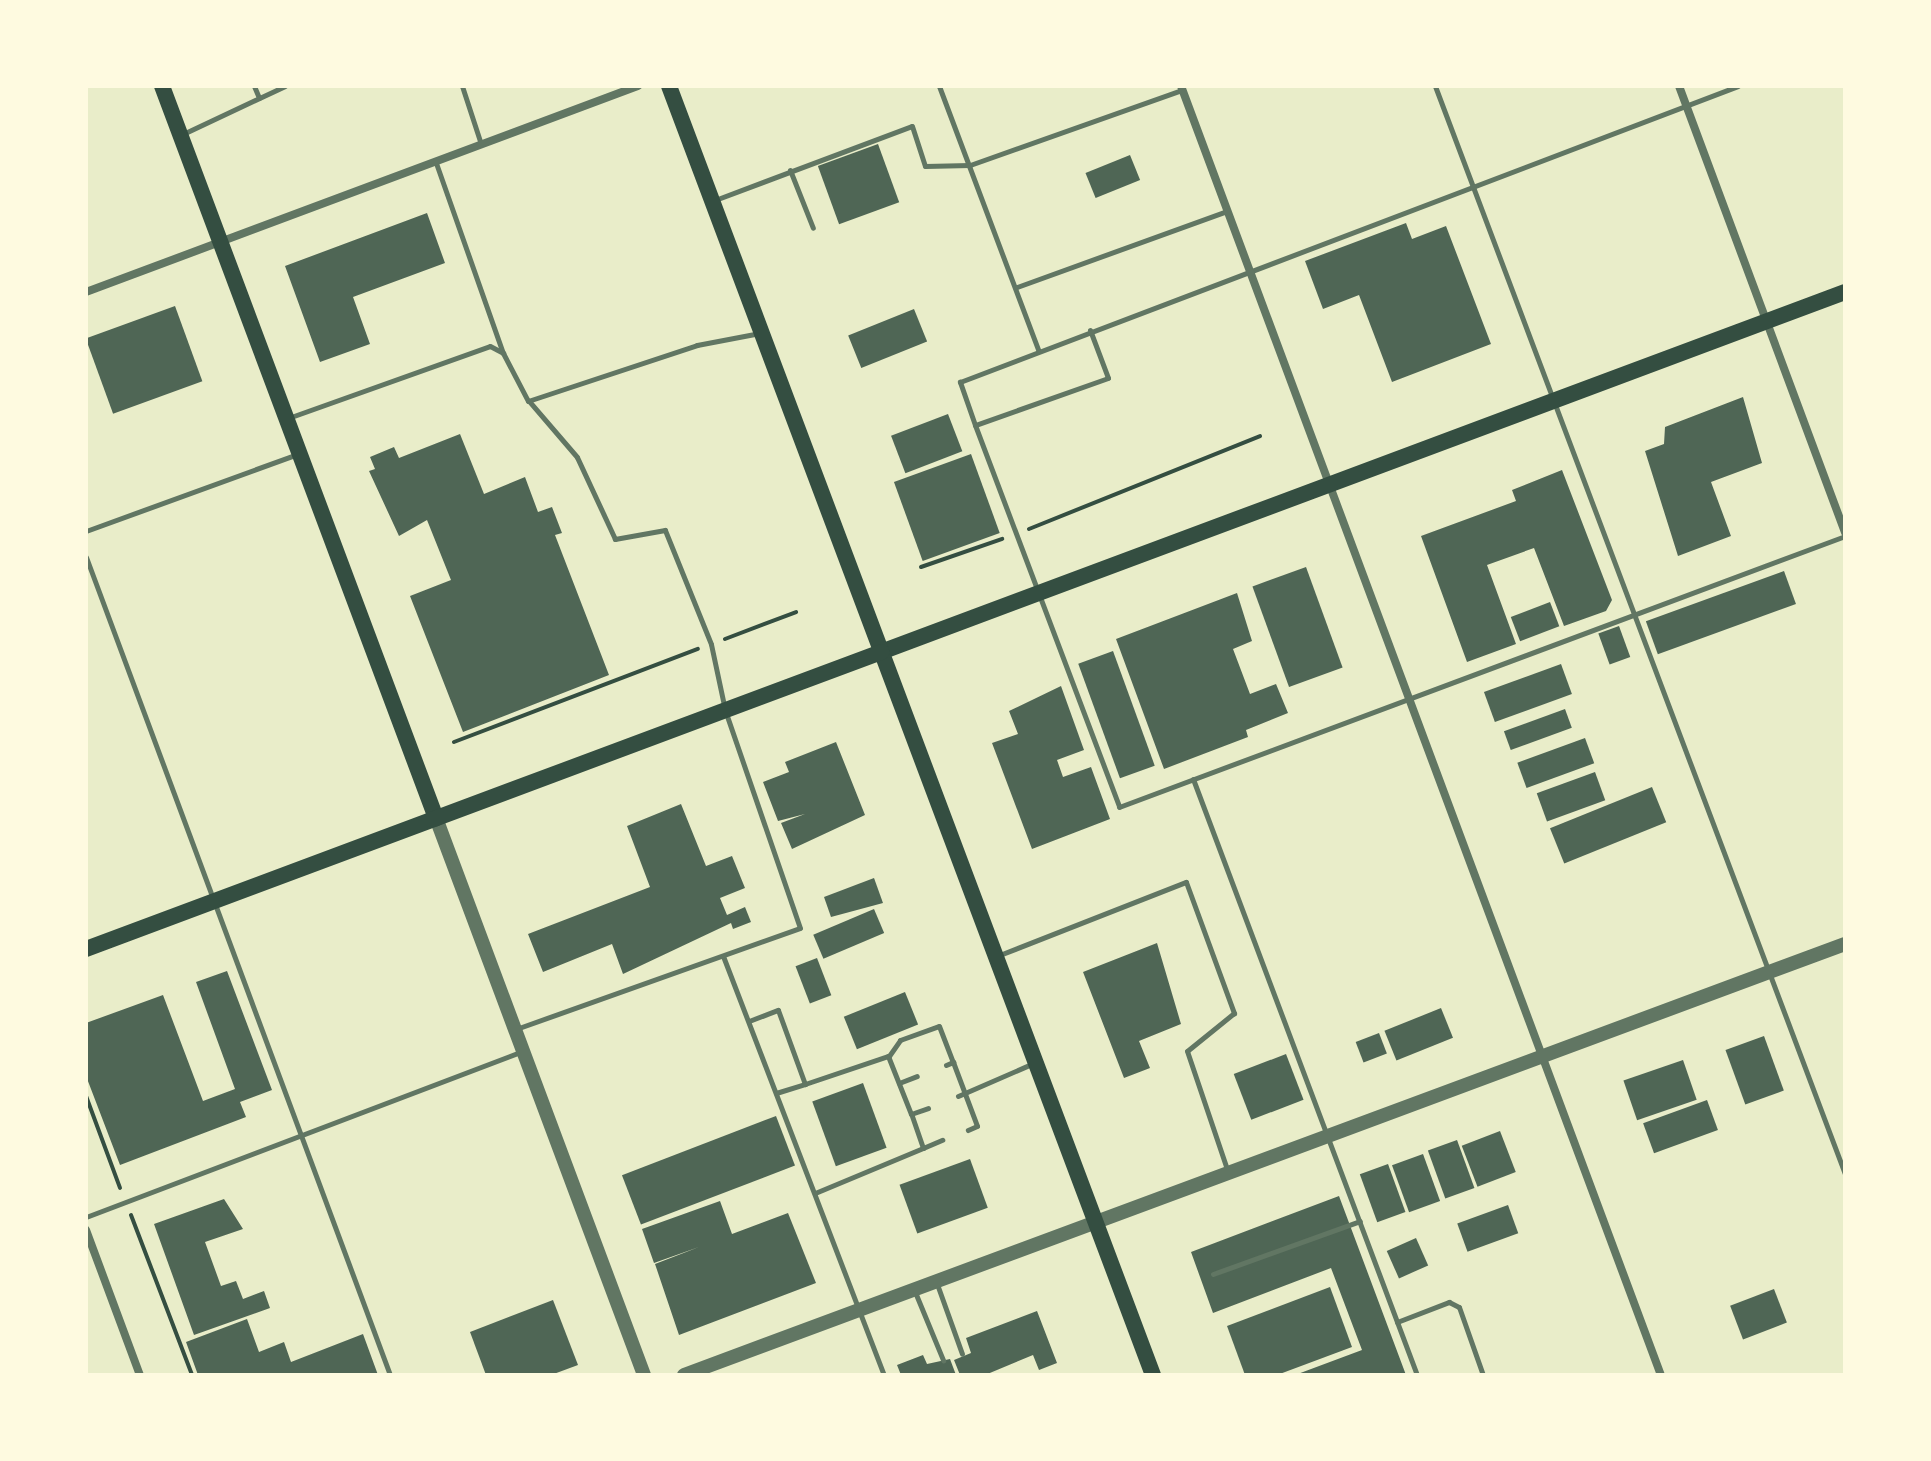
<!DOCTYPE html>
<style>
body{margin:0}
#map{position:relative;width:1931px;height:1461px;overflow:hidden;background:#e9edc9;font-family:Lato,sans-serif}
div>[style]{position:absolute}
.building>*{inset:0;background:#4f6655;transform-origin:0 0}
.path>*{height:4px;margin:-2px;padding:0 2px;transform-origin:2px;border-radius:2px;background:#344e41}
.service>*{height:5px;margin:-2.5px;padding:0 2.5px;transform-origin:2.5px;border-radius:2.5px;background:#617663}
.minor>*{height:8px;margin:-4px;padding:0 4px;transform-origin:4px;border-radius:4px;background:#617663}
.tertiary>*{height:14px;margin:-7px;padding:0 7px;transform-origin:7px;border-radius:7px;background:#617663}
.secondary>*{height:16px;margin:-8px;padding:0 8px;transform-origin:8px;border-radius:8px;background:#344e41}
.primary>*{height:16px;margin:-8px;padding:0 8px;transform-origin:8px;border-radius:8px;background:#344e41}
span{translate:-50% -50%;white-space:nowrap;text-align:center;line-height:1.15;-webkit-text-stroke:7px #fefae0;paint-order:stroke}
.frame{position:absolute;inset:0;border:88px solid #fefae0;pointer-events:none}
</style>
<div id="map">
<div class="building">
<div style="left:878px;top:144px;width:62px;height:64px;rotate:70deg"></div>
<div style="left:1130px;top:155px;width:27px;height:48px;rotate:68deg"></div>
<div style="clip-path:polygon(427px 213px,445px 263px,353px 297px,370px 344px,320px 362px,285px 266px)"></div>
<div style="clip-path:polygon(1406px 223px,1412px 239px,1446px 226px,1491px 344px,1392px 382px,1359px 295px,1323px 309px,1305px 261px)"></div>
<div style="left:175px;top:306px;width:80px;height:95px;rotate:70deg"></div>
<div style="left:914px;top:309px;width:35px;height:71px;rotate:68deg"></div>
<div style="clip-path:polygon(1743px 397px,1762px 463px,1711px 482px,1731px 536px,1678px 556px,1645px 451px,1664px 444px,1665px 427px)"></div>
<div style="left:948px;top:414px;width:40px;height:61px;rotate:69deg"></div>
<div style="clip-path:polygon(460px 434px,484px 494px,525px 477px,538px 512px,552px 507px,562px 533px,555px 535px,609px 675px,463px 732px,410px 596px,451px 580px,427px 520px,399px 536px,369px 471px,375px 469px,370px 457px,394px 447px,399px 458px)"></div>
<div style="left:971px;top:454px;width:84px;height:82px;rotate:70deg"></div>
<div style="clip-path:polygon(1562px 470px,1612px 600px,1606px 611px,1564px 626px,1534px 548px,1487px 565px,1516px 644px,1467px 662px,1421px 536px,1516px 501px,1512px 490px)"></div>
<div style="left:1306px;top:567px;width:107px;height:57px;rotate:70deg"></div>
<div style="left:1784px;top:571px;width:35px;height:147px;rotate:70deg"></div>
<div style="clip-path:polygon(1237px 593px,1252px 641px,1233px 649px,1250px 694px,1276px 684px,1288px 713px,1246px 730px,1248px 737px,1164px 769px,1116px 639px)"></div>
<div style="left:1550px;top:602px;width:26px;height:42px;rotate:69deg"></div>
<div style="left:1619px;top:626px;width:33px;height:22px;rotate:70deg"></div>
<div style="left:1113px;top:651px;width:122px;height:37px;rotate:70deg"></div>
<div style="left:1561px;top:664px;width:32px;height:82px;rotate:70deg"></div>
<div style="clip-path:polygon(1061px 686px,1084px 750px,1057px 760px,1063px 777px,1091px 767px,1110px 819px,1032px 849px,992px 743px,1018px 734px,1009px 711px)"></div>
<div style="left:1565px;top:709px;width:20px;height:65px;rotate:70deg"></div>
<div style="left:1585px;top:738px;width:27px;height:72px;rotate:70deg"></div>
<div style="clip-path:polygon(836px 742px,865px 815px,792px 849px,781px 823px,805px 814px,778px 821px,763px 782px,789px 772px,785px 762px)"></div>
<div style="left:1595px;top:772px;width:30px;height:62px;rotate:70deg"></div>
<div style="left:1652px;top:787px;width:38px;height:110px;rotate:68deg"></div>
<div style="clip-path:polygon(681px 804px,706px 866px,732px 856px,745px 888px,720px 898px,727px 915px,745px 907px,751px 922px,733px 929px,731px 923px,623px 974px,612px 944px,543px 972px,528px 934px,650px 887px,627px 826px)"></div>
<div style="clip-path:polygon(874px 878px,883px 903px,831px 917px,824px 897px)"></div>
<div style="left:874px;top:909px;width:26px;height:66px;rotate:67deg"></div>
<div style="clip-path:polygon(1157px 943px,1181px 1024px,1139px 1041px,1150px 1068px,1124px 1078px,1083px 972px)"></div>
<div style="left:817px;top:958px;width:40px;height:23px;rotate:69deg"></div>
<div style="clip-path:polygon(227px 971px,272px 1090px,240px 1102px,246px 1117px,120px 1165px,86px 1076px,86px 1023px,163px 995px,203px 1101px,235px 1089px,196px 982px)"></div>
<div style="left:905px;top:992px;width:35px;height:66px;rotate:68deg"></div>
<div style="left:1441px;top:1008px;width:32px;height:61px;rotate:68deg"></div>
<div style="left:1379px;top:1033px;width:22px;height:25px;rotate:69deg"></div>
<div style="left:1764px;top:1036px;width:58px;height:41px;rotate:70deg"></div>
<div style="left:1286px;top:1054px;width:49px;height:56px;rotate:69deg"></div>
<div style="left:1683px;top:1060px;width:42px;height:63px;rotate:71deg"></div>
<div style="left:863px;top:1083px;width:69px;height:54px;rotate:70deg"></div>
<div style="left:1707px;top:1100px;width:32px;height:68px;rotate:70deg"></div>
<div style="left:776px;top:1116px;width:53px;height:165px;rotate:69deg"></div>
<div style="left:1500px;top:1131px;width:44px;height:41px;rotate:69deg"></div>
<div style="left:1457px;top:1140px;width:51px;height:31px;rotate:70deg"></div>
<div style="left:1423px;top:1154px;width:50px;height:33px;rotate:70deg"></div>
<div style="left:970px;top:1159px;width:52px;height:75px;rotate:70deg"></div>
<div style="left:1388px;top:1164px;width:51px;height:30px;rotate:70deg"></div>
<div style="clip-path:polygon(1339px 1196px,1406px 1375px,1295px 1375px,1362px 1350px,1331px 1268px,1213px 1313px,1191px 1252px)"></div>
<div style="clip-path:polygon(224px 1199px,243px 1229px,205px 1242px,221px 1286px,236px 1281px,243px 1299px,264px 1291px,270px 1308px,194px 1335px,154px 1224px)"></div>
<div style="clip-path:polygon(720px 1201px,732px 1234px,788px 1213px,816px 1283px,679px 1335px,655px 1264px,699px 1247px,654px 1263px,642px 1229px)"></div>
<div style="left:1508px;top:1205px;width:30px;height:54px;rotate:70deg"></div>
<div style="left:1416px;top:1238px;width:30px;height:32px;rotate:66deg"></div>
<div style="clip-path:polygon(1330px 1287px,1352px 1347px,1277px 1375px,1245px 1375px,1227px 1326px)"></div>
<div style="left:1774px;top:1289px;width:36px;height:47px;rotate:69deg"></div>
<div style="clip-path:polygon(553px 1300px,578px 1365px,551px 1375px,486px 1375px,470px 1332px)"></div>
<div style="clip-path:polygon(1037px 1311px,1057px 1363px,1039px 1370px,1033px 1355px,985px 1375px,960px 1375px,954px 1360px,971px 1353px,966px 1338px)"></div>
<div style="clip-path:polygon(247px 1319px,259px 1352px,284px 1342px,291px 1362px,363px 1334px,378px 1375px,198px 1375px,186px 1342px)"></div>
<div style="clip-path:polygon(923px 1355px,927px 1364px,950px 1359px,956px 1375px,901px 1375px,897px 1365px)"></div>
</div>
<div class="path">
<div style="left:1029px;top:529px;width:249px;rotate:-21.9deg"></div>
<div style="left:921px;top:567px;width:86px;rotate:-19.1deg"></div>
<div style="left:725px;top:639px;width:76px;rotate:-20.8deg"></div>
<div style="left:454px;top:742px;width:261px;rotate:-20.9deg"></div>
<div style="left:86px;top:1096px;width:98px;rotate:69.7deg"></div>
<div style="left:131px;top:1215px;width:171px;rotate:69.1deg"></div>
</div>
<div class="service">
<div style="left:254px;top:86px;width:13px;rotate:67deg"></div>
<div style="left:462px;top:86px;width:61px;rotate:71.9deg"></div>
<div style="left:939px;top:86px;width:282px;rotate:69.4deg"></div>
<div style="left:1435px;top:86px;width:1163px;rotate:69.35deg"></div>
<div style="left:185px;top:133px;width:110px;rotate:-25.2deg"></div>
<div style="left:436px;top:163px;width:201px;rotate:70.6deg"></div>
<div style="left:790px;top:170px;width:62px;rotate:68.4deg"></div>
<div style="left:715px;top:200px;width:210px;rotate:-20.6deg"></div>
<div style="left:912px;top:126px;width:42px;rotate:72deg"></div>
<div style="left:925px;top:166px;width:45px;rotate:-1.3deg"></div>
<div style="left:970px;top:165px;width:225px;rotate:-19.5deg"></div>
<div style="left:1017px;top:287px;width:223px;rotate:-19.9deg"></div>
<div style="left:1090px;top:330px;width:51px;rotate:69.4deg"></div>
<div style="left:1108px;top:378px;width:141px;rotate:160.5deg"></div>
<div style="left:975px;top:425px;width:408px;rotate:69.3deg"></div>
<div style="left:1119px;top:807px;width:775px;rotate:-20.47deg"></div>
<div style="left:291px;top:417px;width:211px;rotate:-19.6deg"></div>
<div style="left:490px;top:346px;width:15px;rotate:28deg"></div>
<div style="left:503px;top:353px;width:54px;rotate:62.5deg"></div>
<div style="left:528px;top:401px;width:178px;rotate:-18.3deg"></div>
<div style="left:697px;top:345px;width:64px;rotate:-10.8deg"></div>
<div style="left:975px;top:425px;width:46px;rotate:-109.2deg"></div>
<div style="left:960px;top:382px;width:832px;rotate:-20.83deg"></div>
<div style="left:86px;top:531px;width:222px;rotate:-20deg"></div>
<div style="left:86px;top:557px;width:873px;rotate:69.61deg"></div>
<div style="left:1193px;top:779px;width:637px;rotate:69.4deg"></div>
<div style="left:723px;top:956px;width:449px;rotate:69deg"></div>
<div style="left:997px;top:956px;width:203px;rotate:-21.4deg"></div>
<div style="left:1186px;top:882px;width:140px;rotate:69.9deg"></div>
<div style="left:1234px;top:1013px;width:60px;rotate:141deg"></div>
<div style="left:1187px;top:1051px;width:128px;rotate:71.3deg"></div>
<div style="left:749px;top:1021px;width:31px;rotate:-21deg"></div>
<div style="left:778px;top:1010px;width:79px;rotate:70deg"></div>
<div style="left:805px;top:1084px;width:88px;rotate:-18.6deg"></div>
<div style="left:888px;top:1056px;width:62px;rotate:68.4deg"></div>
<div style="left:911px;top:1114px;width:18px;rotate:-19deg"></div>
<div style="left:516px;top:1029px;width:301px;rotate:-19.6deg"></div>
<div style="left:800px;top:928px;width:231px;rotate:-109deg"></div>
<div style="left:725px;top:710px;width:67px;rotate:-102deg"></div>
<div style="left:711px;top:644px;width:123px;rotate:-112deg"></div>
<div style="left:665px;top:530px;width:51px;rotate:169.8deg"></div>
<div style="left:615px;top:539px;width:90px;rotate:-114.9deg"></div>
<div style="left:577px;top:457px;width:74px;rotate:-130.6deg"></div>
<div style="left:889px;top:1056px;width:19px;rotate:-55deg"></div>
<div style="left:900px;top:1040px;width:41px;rotate:-19.7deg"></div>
<div style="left:939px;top:1026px;width:39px;rotate:69deg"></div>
<div style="left:946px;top:1065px;width:8px;rotate:-23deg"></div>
<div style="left:953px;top:1062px;width:68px;rotate:69.4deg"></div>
<div style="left:977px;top:1126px;width:10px;rotate:156deg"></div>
<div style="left:899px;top:1083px;width:19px;rotate:-21deg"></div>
<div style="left:776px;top:1093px;width:30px;rotate:-17deg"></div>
<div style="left:958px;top:1096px;width:83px;rotate:-23.5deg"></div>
<div style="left:923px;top:1148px;width:21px;rotate:-23deg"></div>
<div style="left:815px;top:1193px;width:117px;rotate:-22.6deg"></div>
<div style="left:923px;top:1148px;width:36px;rotate:-109deg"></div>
<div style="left:86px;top:1217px;width:467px;rotate:-20.8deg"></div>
<div style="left:1213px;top:1274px;width:156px;rotate:-19.8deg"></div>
<div style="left:937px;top:1284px;width:74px;rotate:70.3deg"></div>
<div style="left:915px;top:1292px;width:74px;rotate:67.6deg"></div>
<div style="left:1397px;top:1322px;width:56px;rotate:-21deg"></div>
<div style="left:1449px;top:1302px;width:11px;rotate:27deg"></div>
<div style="left:1459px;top:1307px;width:72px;rotate:70.6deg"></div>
</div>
<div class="minor">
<div style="left:1181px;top:86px;width:1375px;rotate:69.58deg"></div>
<div style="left:1679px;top:86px;width:477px;rotate:69.6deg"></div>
<div style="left:86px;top:292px;width:589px;rotate:-20.46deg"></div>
<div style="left:86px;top:1230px;width:155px;rotate:69.6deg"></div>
</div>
<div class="tertiary">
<div style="left:436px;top:818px;width:595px;rotate:69.52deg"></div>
<div style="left:684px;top:1375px;width:1238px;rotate:-20.37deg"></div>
</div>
<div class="secondary">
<div style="left:162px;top:86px;width:782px;rotate:69.48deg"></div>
<div style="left:881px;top:652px;width:1029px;rotate:-20.48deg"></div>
</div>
<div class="primary">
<div style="left:669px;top:86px;width:1377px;rotate:69.42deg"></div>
<div style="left:86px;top:949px;width:849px;rotate:-20.48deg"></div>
</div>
<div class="frame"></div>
</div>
